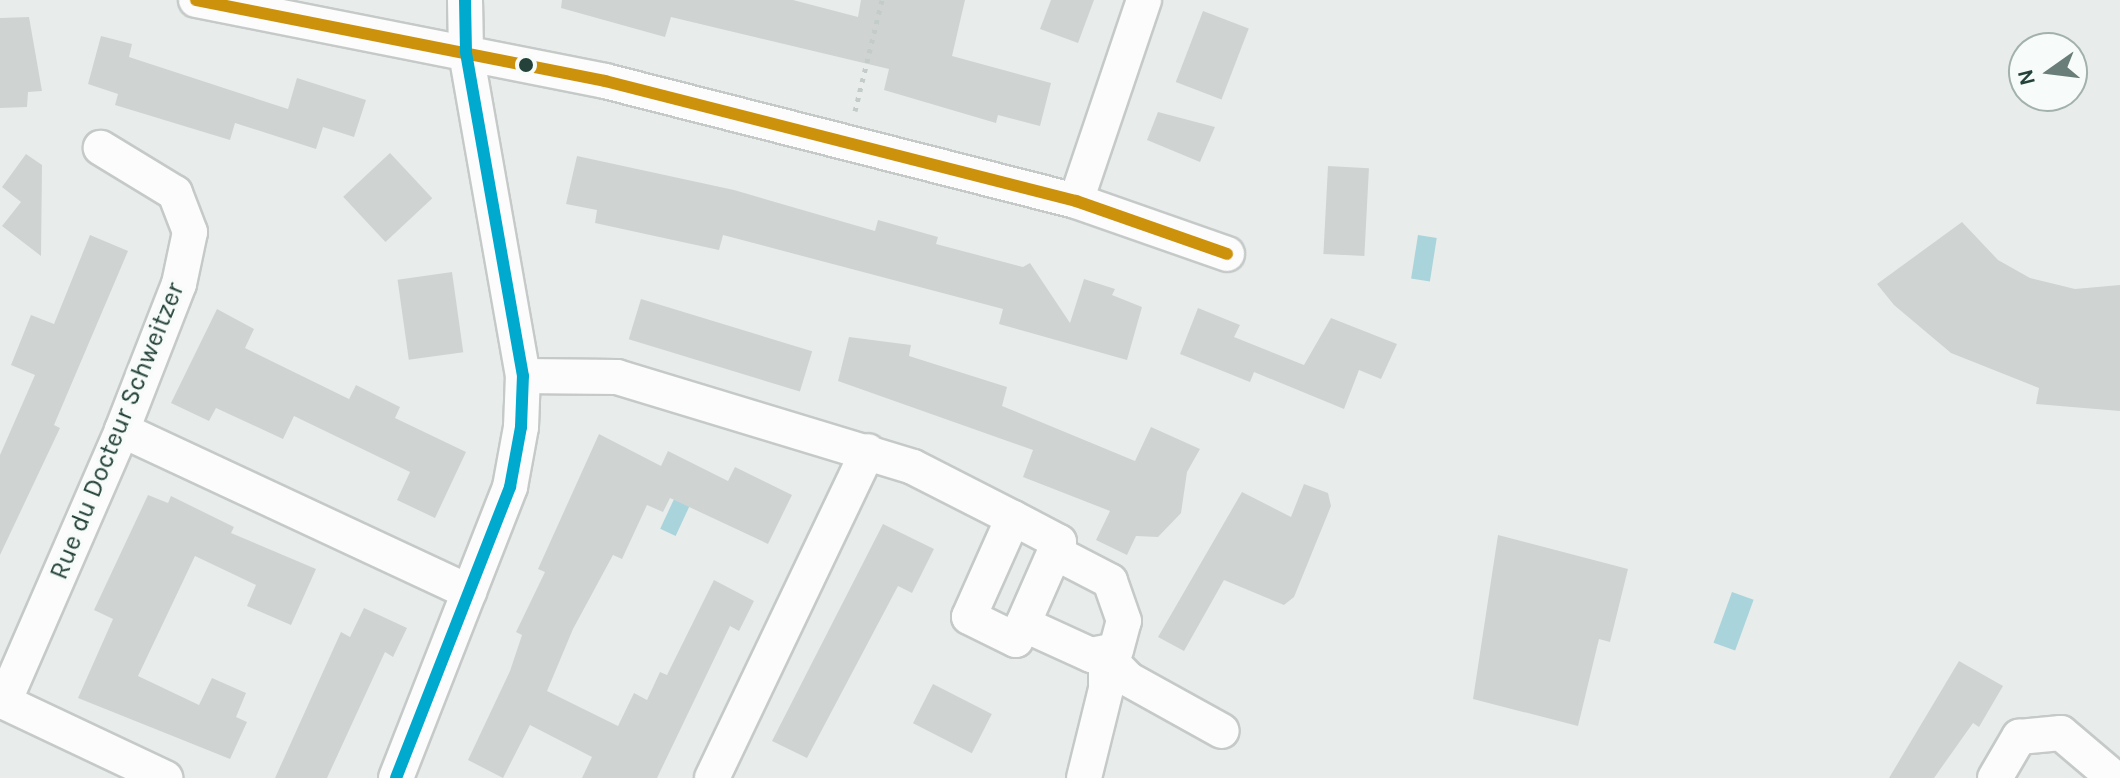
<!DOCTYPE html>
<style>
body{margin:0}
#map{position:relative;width:2120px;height:778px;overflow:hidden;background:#e8edeb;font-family:Karla,sans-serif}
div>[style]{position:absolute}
.water>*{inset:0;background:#a9d4db;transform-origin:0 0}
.building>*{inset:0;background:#cfd4d2;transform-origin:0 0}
.path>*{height:5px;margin-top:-2.5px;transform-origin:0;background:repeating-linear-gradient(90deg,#c3ccca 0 4px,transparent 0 10px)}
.roads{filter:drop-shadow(2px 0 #c5cac8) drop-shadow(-2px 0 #c5cac8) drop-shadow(0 2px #c5cac8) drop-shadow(0 -2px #c5cac8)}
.minor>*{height:34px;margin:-17px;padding:0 17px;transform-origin:17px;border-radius:17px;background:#fcfcfc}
.bus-1>*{height:12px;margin:-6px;padding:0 6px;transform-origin:6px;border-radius:6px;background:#cd920c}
.bus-2>*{height:12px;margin:-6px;padding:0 6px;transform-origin:6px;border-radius:6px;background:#00a9ce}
.dots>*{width:22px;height:22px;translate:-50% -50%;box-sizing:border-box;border:4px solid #f7fbf9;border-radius:50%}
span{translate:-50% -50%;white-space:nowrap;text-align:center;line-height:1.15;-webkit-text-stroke:7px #f7fbf9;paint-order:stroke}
.street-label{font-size:26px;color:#24423a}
.north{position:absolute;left:2008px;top:32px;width:80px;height:80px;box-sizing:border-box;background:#f7fbf9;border:2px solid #a3b1ad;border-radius:50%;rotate:256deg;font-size:22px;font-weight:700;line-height:32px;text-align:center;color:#24423a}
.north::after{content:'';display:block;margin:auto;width:28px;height:36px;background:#697e78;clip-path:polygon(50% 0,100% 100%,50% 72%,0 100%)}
</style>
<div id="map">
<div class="water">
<div style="left:1418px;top:235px;width:19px;height:44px;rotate:9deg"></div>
<div style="left:675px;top:497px;width:17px;height:35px;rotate:25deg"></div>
<div style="left:1732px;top:592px;width:23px;height:54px;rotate:20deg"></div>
</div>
<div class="building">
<div style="clip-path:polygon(562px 0,793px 0,858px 17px,861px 0,965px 0,952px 56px,1051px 83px,1040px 126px,998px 115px,996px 123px,884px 90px,889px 69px,671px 17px,665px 37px,561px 8px)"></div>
<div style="clip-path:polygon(1051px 0,1094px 0,1078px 43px,1040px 29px)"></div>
<div style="left:1203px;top:11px;width:49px;height:76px;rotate:21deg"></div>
<div style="clip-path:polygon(29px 17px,42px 91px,28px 92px,27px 107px,0 108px,0 18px)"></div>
<div style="clip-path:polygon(101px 36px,132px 44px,129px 57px,288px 109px,297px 78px,366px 100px,354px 137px,323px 127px,316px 149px,235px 123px,230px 140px,115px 105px,118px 94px,88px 84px)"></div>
<div style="clip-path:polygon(1158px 112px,1215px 127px,1200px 162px,1147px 140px)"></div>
<div style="left:390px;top:153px;width:62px;height:64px;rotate:47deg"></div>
<div style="clip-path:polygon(26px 154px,42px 165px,41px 256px,2px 226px,21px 202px,2px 187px)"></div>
<div style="clip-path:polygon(577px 156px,734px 190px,875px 231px,878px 220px,938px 237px,936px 244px,1023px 267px,1030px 263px,1070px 323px,1084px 279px,1115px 289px,1112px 295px,1142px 307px,1127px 360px,999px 324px,1003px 309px,723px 235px,719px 250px,595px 223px,597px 210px,566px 204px)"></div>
<div style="left:1328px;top:166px;width:41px;height:88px;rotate:3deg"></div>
<div style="clip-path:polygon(1962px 222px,1998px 260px,2030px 278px,2075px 289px,2120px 285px,2120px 411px,2036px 404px,2039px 388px,1951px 353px,1894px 305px,1877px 284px)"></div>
<div style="clip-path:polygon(90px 235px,128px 251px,54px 425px,60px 428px,0 555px,0 455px,35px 375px,11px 365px,31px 315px,54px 324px)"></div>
<div style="left:452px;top:272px;width:81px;height:55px;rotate:82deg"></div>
<div style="left:641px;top:299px;width:179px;height:42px;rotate:17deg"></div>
<div style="clip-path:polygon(1198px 308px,1240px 325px,1234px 337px,1304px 365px,1331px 318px,1397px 344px,1381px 379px,1359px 370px,1344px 409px,1254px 372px,1250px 382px,1180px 354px)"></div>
<div style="clip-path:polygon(217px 309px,254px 329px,245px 348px,349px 399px,356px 385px,400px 407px,395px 418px,466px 452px,435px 518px,397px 500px,410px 472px,294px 416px,283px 439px,216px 408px,209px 421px,171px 403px)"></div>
<div style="clip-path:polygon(849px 337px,911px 345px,909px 356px,1007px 387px,1002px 406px,1135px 461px,1151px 427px,1200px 449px,1187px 472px,1181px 513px,1158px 537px,1136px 536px,1127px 555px,1096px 540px,1110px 511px,1023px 477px,1033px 450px,838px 381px)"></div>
<div style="clip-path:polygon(599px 434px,661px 466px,668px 451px,728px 481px,735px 467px,792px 495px,768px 544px,670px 498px,663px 512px,647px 505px,622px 559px,613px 555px,573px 629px,547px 691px,618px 726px,634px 693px,647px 700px,660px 672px,667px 675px,714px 580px,754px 601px,739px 631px,730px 626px,657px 778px,582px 778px,592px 757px,530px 725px,503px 778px,468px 760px,510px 671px,522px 635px,516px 632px,545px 572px,538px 569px)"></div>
<div style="clip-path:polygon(1304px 484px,1328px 493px,1331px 506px,1294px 597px,1284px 605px,1224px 580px,1184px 651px,1158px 637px,1242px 492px,1291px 517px)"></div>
<div style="clip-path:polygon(148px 495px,168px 503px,171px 496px,234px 527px,231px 533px,316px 569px,291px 625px,247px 606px,256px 585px,195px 556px,138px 676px,199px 705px,212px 678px,246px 693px,236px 717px,247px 722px,230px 759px,78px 698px,113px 619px,94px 610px)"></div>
<div style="clip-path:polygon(883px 524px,934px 549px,912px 593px,898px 586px,807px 758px,772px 741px)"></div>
<div style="clip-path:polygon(1498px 535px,1628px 569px,1610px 642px,1599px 639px,1578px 726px,1473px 699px)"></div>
<div style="clip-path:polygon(364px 608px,407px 628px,393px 657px,385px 652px,327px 778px,275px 778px,341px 632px,350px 637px)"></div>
<div style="clip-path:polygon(1959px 661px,2003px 686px,1979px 727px,1973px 723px,1934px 778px,1889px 778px)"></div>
<div style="left:933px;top:684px;width:66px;height:44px;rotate:27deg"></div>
</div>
<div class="path">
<div style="left:855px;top:111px;width:114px;rotate:-76.3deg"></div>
</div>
<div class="roads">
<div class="minor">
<div style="left:196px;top:0;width:417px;rotate:11.2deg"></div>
<div style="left:605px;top:81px;width:486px;rotate:14.3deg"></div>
<div style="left:1076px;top:201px;width:160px;rotate:19.3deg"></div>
<div style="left:1076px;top:201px;width:212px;rotate:-71.3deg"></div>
<div style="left:523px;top:376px;width:94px;rotate:0.6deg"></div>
<div style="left:617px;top:377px;width:309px;rotate:16.9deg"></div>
<div style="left:913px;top:467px;width:112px;rotate:27deg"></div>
<div style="left:1013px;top:518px;width:108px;rotate:114deg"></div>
<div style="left:969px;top:617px;width:52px;rotate:26.1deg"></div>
<div style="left:1016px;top:640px;width:107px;rotate:-66.3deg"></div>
<div style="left:1059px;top:542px;width:52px;rotate:-152.4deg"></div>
<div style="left:122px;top:430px;width:383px;rotate:25deg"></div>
<div style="left:1023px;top:624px;width:75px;rotate:24.5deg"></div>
<div style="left:1091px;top:655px;width:25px;rotate:-11deg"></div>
<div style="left:1116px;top:650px;width:30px;rotate:-75deg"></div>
<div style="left:1124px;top:621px;width:42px;rotate:-109.3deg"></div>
<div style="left:1110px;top:581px;width:63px;rotate:-152.6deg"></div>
<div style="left:1106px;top:656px;width:32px;rotate:46deg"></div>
<div style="left:1128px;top:679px;width:107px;rotate:29deg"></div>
<div style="left:0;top:700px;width:183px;rotate:25.3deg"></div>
<div style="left:4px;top:702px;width:296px;rotate:-66.5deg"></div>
<div style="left:122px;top:430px;width:157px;rotate:-68.7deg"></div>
<div style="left:179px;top:284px;width:53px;rotate:-78.1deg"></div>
<div style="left:190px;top:232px;width:42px;rotate:-111deg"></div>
<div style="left:175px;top:193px;width:87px;rotate:-148.7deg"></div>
<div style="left:396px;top:778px;width:313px;rotate:-68.6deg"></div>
<div style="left:510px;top:487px;width:61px;rotate:-79.6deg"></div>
<div style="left:521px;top:427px;width:51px;rotate:-87.8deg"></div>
<div style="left:523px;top:376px;width:329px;rotate:-100deg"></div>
<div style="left:466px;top:52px;width:52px;rotate:-91.1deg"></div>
<div style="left:712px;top:778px;width:362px;rotate:-64.5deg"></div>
<div style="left:1084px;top:778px;width:92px;rotate:-76.1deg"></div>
<div style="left:1106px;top:689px;width:33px;rotate:-90deg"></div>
<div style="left:1995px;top:778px;width:48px;rotate:-59.7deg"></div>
<div style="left:2019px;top:737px;width:42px;rotate:-5.4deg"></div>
<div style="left:2061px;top:733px;width:70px;rotate:40.3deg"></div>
</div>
</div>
<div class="bus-1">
<div style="left:196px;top:0;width:417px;rotate:11.2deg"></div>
<div style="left:605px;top:81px;width:486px;rotate:14.3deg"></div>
<div style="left:1076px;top:201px;width:160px;rotate:19.3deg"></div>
</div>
<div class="bus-2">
<div style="left:396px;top:778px;width:313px;rotate:-68.6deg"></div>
<div style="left:510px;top:487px;width:61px;rotate:-79.6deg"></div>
<div style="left:521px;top:427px;width:51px;rotate:-87.8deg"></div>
<div style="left:523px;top:376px;width:329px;rotate:-100deg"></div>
<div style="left:466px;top:52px;width:52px;rotate:-91.1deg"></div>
</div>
<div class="dots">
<div style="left:526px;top:65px;background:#24423a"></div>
</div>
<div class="street-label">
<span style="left:117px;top:431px;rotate:-68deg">Rue du Docteur Schweitzer</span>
</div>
<div class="north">N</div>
</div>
